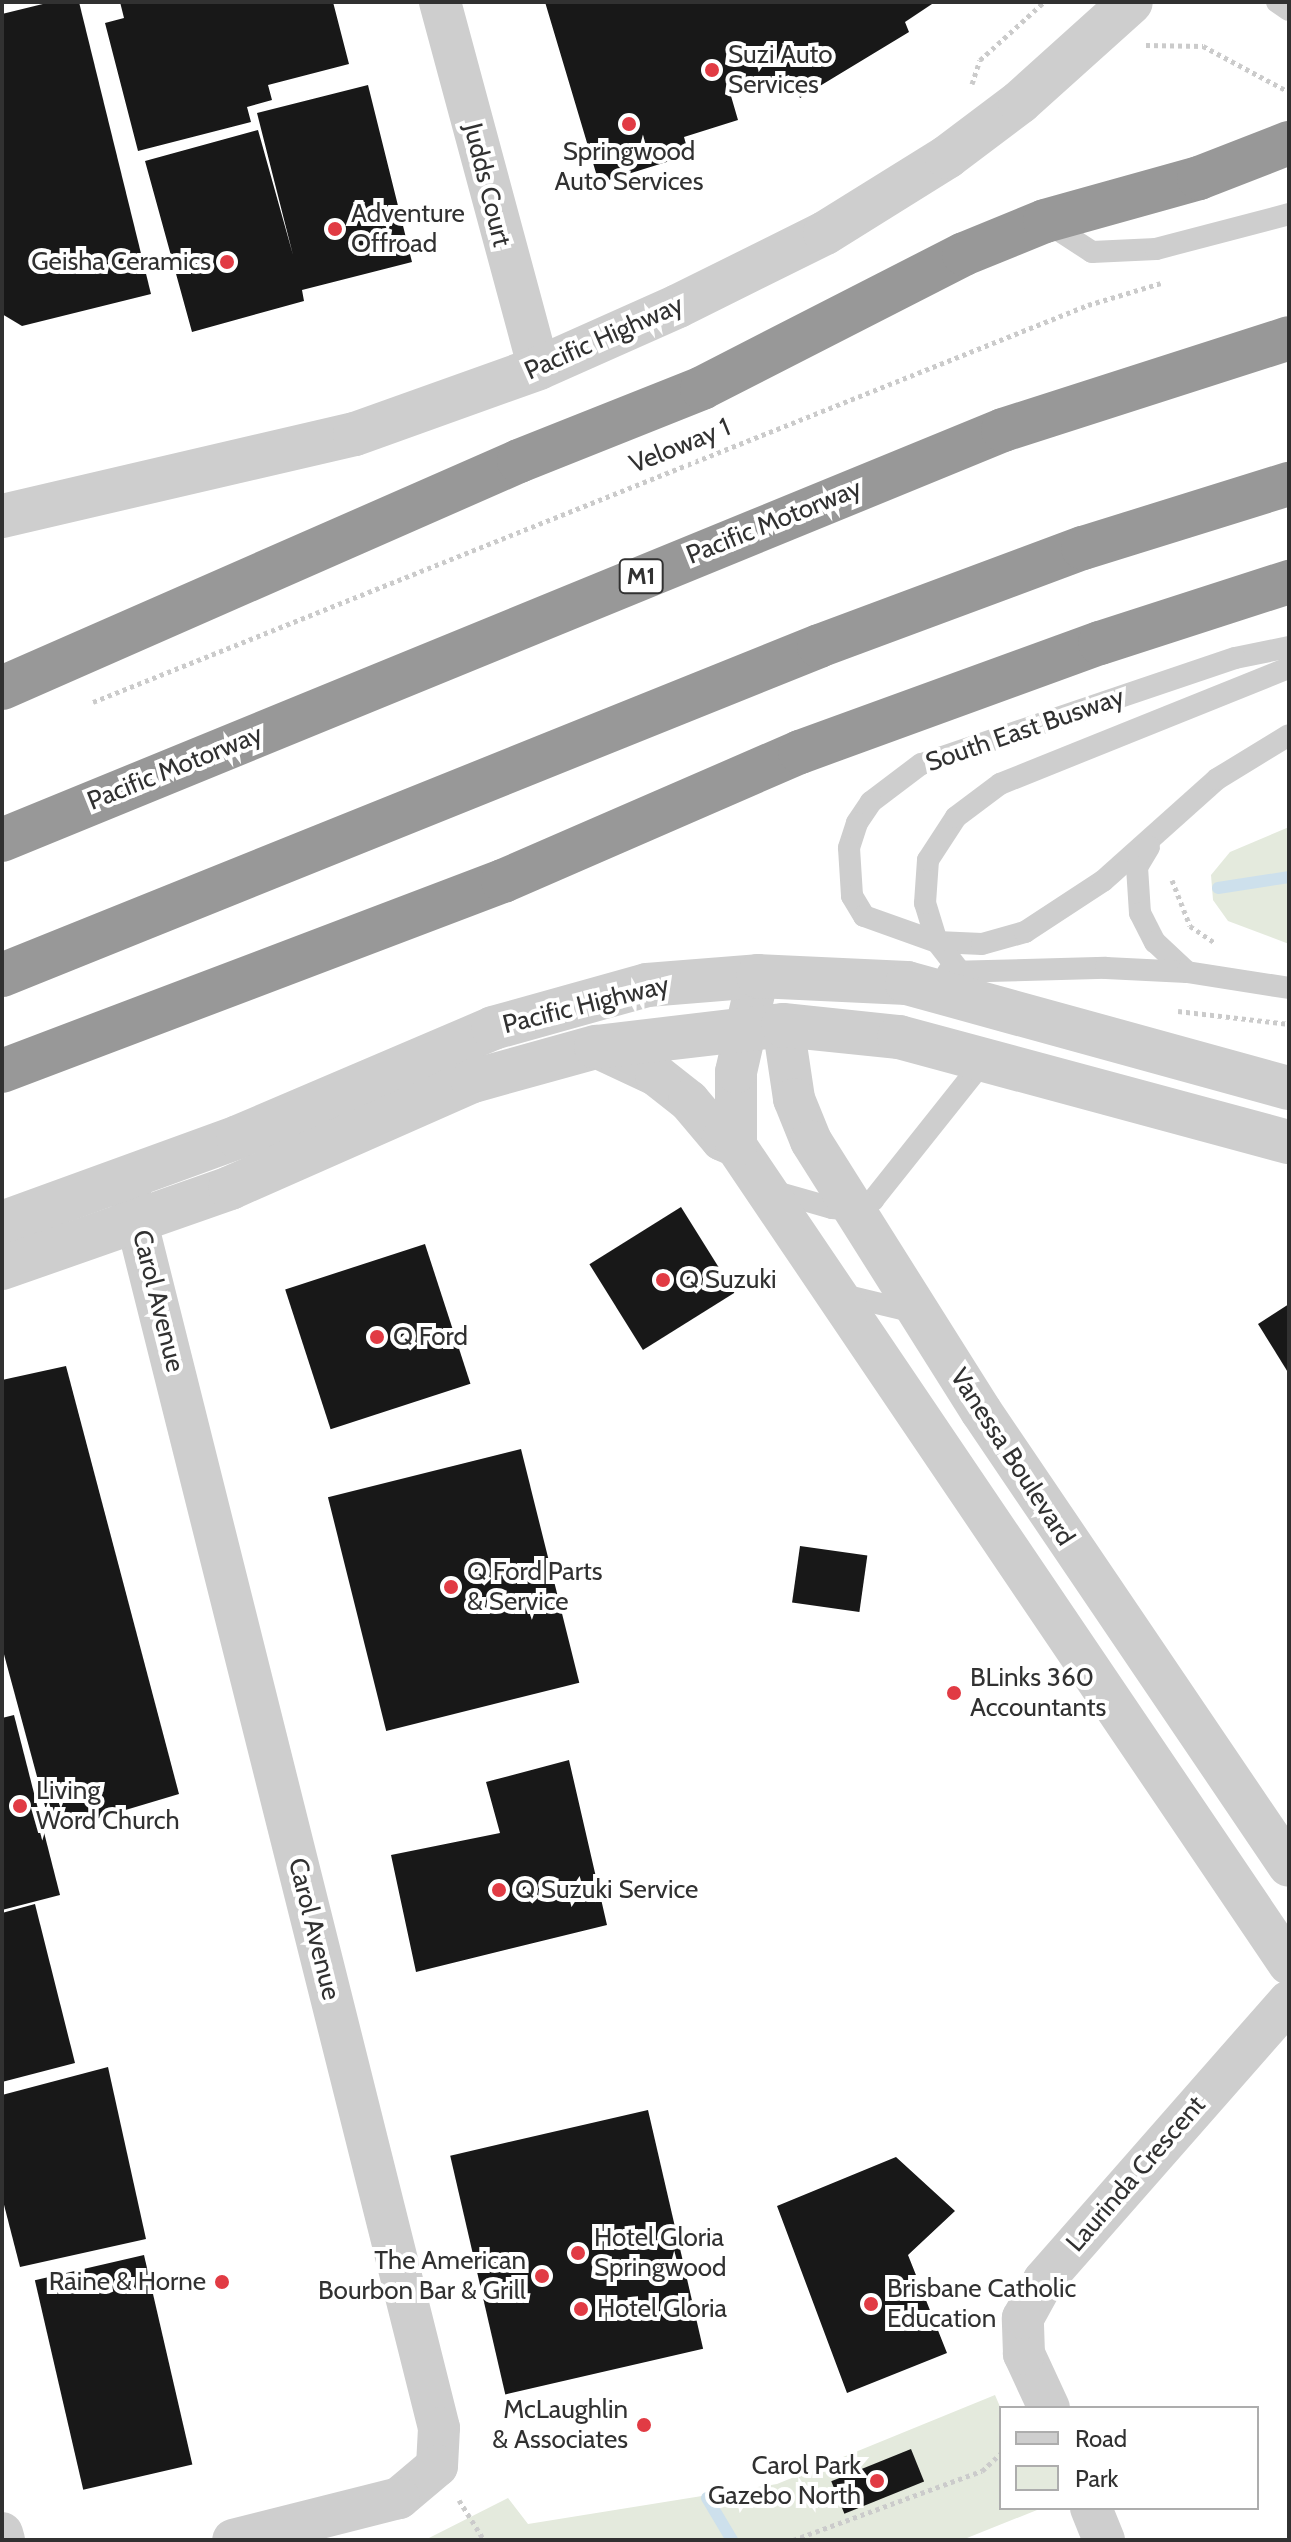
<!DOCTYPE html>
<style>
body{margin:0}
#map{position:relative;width:1291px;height:2542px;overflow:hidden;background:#fff;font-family:Cabin,sans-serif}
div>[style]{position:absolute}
.green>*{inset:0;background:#e4eadd}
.stream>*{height:12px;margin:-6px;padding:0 6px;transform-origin:6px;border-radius:6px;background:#cde0ec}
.building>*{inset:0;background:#181818;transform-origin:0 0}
.path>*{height:5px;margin-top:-2.5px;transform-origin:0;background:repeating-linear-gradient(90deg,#cbcbcb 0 4px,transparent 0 8px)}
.service>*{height:22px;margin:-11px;padding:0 11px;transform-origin:11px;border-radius:11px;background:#cecece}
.minor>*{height:42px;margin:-21px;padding:0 21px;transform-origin:21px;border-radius:21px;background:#cecece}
.tertiary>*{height:44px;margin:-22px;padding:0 22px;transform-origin:22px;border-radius:22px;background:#cecece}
.motorway>*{height:44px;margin:-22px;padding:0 22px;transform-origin:22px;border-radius:22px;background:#989898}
.dots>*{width:22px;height:22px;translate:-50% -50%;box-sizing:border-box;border:4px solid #fff;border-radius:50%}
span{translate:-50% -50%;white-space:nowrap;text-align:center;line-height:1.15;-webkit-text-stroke:8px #fff;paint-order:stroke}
.shield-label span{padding:2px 6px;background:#fff;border:2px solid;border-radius:6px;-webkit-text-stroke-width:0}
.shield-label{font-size:24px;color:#313131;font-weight:700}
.poi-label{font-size:26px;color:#313131}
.left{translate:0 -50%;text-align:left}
.right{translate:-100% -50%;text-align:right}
.street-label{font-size:26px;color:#313131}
.frame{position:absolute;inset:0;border:4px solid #313131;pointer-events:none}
.legend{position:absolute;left:999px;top:2406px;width:260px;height:104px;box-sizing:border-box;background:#fff;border:2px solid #adadad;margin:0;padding:10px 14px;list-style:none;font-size:24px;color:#313131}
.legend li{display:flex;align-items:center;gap:16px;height:40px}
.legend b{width:40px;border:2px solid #adadad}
</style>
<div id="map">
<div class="green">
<div style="clip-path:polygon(1289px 827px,1289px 944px,1228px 921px,1213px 900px,1211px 875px,1230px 852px)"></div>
<div style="clip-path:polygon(995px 2395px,1001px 2409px,1001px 2508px,1042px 2508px,962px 2540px,425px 2540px,508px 2498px,528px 2524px,777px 2484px)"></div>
</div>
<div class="stream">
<div style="left:1218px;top:888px;width:72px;rotate:-8.8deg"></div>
<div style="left:707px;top:2498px;width:49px;rotate:59.2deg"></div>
</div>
<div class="building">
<div style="clip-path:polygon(51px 2px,79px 2px,151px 294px,22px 326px,2px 314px,2px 14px)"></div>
<div style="clip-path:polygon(120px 2px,333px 2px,349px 64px,268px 85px,272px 100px,247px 107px,251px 122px,138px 151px,105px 23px,124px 18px)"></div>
<div style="clip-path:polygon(545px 2px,935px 2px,905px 22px,909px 32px,800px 98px,789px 75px,731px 96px,738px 120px,684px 137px,689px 155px,599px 183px)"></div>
<div style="clip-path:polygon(368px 85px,412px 262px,302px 290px,304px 301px,192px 332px,145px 161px,258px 130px,293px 255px,257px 113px)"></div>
<div style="left:681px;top:1207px;width:101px;height:108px;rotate:58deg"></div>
<div style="left:425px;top:1244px;width:147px;height:147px;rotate:72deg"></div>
<div style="clip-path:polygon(1289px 1304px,1289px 1374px,1258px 1324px)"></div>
<div style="clip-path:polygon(66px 1366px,179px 1794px,52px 1832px,2px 1647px,2px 1380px)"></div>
<div style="left:521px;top:1449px;width:241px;height:199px;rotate:76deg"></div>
<div style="left:800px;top:1546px;width:68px;height:57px;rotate:8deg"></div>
<div style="clip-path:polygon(14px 1715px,60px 1895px,2px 1910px,2px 1718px)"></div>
<div style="clip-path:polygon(569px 1760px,607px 1925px,416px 1972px,391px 1855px,500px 1833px,486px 1782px)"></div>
<div style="clip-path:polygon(35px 1904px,75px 2063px,2px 2082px,2px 1913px)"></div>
<div style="clip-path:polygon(108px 2067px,146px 2239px,20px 2267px,2px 2197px,2px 2095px)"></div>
<div style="left:648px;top:2110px;width:245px;height:203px;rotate:77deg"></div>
<div style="clip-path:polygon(896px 2157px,955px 2211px,908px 2255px,947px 2353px,847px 2393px,777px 2206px)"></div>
<div style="left:144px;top:2255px;width:215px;height:112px;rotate:77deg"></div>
<div style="left:911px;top:2449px;width:35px;height:86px;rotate:68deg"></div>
</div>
<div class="path">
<div style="left:1146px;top:45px;width:57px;rotate:1deg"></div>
<div style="left:1203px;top:46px;width:98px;rotate:28.1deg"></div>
<div style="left:972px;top:84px;width:25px;rotate:-72deg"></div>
<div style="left:980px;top:60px;width:86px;rotate:-42.2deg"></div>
<div style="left:93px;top:702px;width:1071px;rotate:-21.75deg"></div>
<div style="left:1088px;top:305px;width:76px;rotate:-16.8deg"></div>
<div style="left:1172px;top:880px;width:49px;rotate:68.6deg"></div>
<div style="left:1190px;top:926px;width:29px;rotate:34deg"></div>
<div style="left:1178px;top:1011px;width:112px;rotate:6.7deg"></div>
<div style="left:459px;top:2500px;width:47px;rotate:58deg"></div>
<div style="left:793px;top:2540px;width:201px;rotate:-20.1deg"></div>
<div style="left:982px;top:2471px;width:26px;rotate:-43deg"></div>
</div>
<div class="service">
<div style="left:1277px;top:2px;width:14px;rotate:34deg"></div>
<div style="left:1046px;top:222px;width:55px;rotate:33.1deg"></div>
<div style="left:1092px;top:252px;width:64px;rotate:-2.7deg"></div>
<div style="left:1156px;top:249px;width:138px;rotate:-14.7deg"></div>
<div style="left:1289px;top:647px;width:55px;rotate:168.5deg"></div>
<div style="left:1235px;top:658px;width:331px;rotate:161.3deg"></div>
<div style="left:921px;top:764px;width:63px;rotate:142.8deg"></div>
<div style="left:871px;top:802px;width:25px;rotate:124deg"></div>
<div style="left:857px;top:823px;width:26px;rotate:108deg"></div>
<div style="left:849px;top:848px;width:48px;rotate:86.4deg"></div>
<div style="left:852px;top:896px;width:23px;rotate:59deg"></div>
<div style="left:864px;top:916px;width:77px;rotate:19.6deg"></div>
<div style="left:937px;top:942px;width:45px;rotate:2.5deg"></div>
<div style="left:982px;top:944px;width:45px;rotate:-15.6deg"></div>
<div style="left:1025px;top:932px;width:93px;rotate:-33.2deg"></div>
<div style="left:1103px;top:881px;width:153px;rotate:-41.8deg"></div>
<div style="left:1217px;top:779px;width:84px;rotate:-31.4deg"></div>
<div style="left:1149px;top:847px;width:23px;rotate:121deg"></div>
<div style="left:1137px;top:867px;width:46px;rotate:86.3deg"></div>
<div style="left:1140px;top:913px;width:33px;rotate:63deg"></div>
<div style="left:1155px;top:942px;width:44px;rotate:43.2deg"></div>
<div style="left:948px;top:972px;width:158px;rotate:-1.5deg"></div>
<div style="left:1106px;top:968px;width:81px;rotate:2.8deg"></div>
<div style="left:1187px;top:972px;width:103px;rotate:8.9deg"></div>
<div style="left:979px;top:996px;width:68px;rotate:-127.9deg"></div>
<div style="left:937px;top:942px;width:41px;rotate:-107.1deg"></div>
<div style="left:925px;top:903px;width:43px;rotate:-86deg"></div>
<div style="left:928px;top:860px;width:51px;rotate:-56.9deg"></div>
<div style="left:956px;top:817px;width:55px;rotate:-36.9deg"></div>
<div style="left:1000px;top:784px;width:311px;rotate:-21.9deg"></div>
<div style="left:769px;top:1190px;width:66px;rotate:15.9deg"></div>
<div style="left:832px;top:1208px;width:24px;rotate:5deg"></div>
<div style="left:856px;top:1210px;width:20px;rotate:-30deg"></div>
<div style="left:873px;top:1200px;width:181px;rotate:-51.5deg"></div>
<div style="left:839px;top:1294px;width:81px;rotate:13.5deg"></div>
</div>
<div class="minor">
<div style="left:440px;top:2px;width:379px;rotate:74.9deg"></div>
<div style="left:783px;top:1025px;width:75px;rotate:81.5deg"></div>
<div style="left:794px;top:1099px;width:45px;rotate:68deg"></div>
<div style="left:811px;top:1141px;width:319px;rotate:57.8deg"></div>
<div style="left:981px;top:1411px;width:549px;rotate:55.91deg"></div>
<div style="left:596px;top:1047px;width:66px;rotate:25deg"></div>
<div style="left:656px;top:1075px;width:42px;rotate:38.2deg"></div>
<div style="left:689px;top:1101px;width:51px;rotate:49.8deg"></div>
<div style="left:722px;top:1140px;width:15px;rotate:23deg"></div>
<div style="left:736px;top:1146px;width:987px;rotate:55.94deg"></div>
<div style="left:736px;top:1146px;width:74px;rotate:-90deg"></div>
<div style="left:736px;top:1072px;width:98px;rotate:-77.1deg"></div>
<div style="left:128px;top:1187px;width:1279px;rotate:75.93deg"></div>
<div style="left:439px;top:2428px;width:38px;rotate:93deg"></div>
<div style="left:437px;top:2466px;width:50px;rotate:139.9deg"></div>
<div style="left:399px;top:2498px;width:171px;rotate:165.8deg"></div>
<div style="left:1049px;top:2408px;width:60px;rotate:-114.8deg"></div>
<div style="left:1024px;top:2354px;width:36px;rotate:-92deg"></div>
<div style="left:1023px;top:2318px;width:43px;rotate:-61.1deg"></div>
<div style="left:1044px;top:2280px;width:371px;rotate:-48.7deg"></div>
<div style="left:1091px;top:2508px;width:35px;rotate:68deg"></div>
<div style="left:2px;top:2533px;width:7px;rotate:74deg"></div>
</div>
<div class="tertiary">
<div style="left:2px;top:516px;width:362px;rotate:-13.1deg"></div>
<div style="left:355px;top:434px;width:195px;rotate:-19.7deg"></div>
<div style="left:539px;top:368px;width:152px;rotate:-24deg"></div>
<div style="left:678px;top:306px;width:164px;rotate:-26.4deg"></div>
<div style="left:825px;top:233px;width:144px;rotate:-31.9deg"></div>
<div style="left:947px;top:157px;width:91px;rotate:-37deg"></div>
<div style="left:1020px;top:102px;width:149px;rotate:-42deg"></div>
<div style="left:2px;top:1223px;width:251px;rotate:-20deg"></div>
<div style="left:238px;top:1137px;width:277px;rotate:-23.1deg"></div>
<div style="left:493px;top:1028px;width:160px;rotate:-15.6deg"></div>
<div style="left:647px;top:985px;width:111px;rotate:-4.6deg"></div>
<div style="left:758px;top:976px;width:149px;rotate:2.7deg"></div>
<div style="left:907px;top:983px;width:396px;rotate:15.4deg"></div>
<div style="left:2px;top:1268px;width:242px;rotate:-19.3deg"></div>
<div style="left:230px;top:1188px;width:266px;rotate:-23.8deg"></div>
<div style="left:473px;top:1081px;width:128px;rotate:-15.5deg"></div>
<div style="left:596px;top:1047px;width:188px;rotate:-6.7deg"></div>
<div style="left:783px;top:1025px;width:117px;rotate:5.9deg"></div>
<div style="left:899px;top:1037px;width:404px;rotate:15.1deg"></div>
</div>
<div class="motorway">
<div style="left:2px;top:688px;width:565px;rotate:-23.7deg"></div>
<div style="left:519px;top:461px;width:197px;rotate:-21.7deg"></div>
<div style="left:702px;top:388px;width:294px;rotate:-27.1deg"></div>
<div style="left:964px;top:254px;width:87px;rotate:-22.2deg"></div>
<div style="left:1045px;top:221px;width:160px;rotate:-15.6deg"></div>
<div style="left:1199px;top:178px;width:97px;rotate:-21.3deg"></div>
<div style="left:2px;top:840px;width:1082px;rotate:-22.27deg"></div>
<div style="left:1003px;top:430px;width:300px;rotate:-17.8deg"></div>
<div style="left:2px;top:975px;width:881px;rotate:-21.93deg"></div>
<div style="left:819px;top:646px;width:282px;rotate:-20.4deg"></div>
<div style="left:1083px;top:548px;width:216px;rotate:-17.3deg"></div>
<div style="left:2px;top:1071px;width:536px;rotate:-20.77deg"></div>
<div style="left:503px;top:881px;width:324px;rotate:-23.5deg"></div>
<div style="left:800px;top:752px;width:319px;rotate:-20deg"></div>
<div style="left:1100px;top:643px;width:199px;rotate:-17.9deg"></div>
</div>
<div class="dots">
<div style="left:712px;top:70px;background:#e13b44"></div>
<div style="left:629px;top:124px;background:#e13b44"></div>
<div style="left:335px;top:229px;background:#e13b44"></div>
<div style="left:227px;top:262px;background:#e13b44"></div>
<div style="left:663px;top:1280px;background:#e13b44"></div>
<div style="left:377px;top:1337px;background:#e13b44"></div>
<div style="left:451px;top:1587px;background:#e13b44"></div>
<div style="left:954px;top:1693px;background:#e13b44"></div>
<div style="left:20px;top:1806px;background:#e13b44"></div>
<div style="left:499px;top:1890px;background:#e13b44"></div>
<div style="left:578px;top:2253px;background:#e13b44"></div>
<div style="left:542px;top:2276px;background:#e13b44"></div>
<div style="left:222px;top:2282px;background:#e13b44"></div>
<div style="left:871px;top:2304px;background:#e13b44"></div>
<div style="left:581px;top:2309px;background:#e13b44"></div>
<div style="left:644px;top:2425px;background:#e13b44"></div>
<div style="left:877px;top:2481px;background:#e13b44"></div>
</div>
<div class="shield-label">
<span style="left:641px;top:576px">M1</span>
</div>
<div class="poi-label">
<span class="left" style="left:728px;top:70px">Suzi Auto<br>Services</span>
<span style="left:629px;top:167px">Springwood<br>Auto Services</span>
<span class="left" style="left:351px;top:229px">Adventure<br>Offroad</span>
<span class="right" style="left:211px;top:262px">Geisha Ceramics</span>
<span class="left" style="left:679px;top:1280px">Q Suzuki</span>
<span class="left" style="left:393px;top:1337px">Q Ford</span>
<span class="left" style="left:467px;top:1587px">Q Ford Parts<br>&amp; Service</span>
<span class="left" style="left:970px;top:1693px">BLinks 360<br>Accountants</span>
<span class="left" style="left:36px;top:1806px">Living<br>Word Church</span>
<span class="left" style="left:515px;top:1890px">Q Suzuki Service</span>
<span class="left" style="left:594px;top:2253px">Hotel Gloria<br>Springwood</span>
<span class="right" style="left:526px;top:2276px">The American<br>Bourbon Bar &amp; Grill</span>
<span class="right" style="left:206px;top:2282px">Raine &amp; Horne</span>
<span class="left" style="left:887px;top:2304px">Brisbane Catholic<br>Education</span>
<span class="left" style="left:597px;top:2309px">Hotel Gloria</span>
<span class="right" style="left:628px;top:2425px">McLaughlin<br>&amp; Associates</span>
<span class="right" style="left:861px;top:2481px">Carol Park<br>Gazebo North</span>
</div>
<div class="street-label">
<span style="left:487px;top:185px;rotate:76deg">Judds Court</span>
<span style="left:604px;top:338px;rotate:-24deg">Pacific Highway</span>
<span style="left:680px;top:446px;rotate:-22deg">Veloway 1</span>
<span style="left:774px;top:522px;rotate:-22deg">Pacific Motorway</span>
<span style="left:1025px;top:730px;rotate:-19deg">South East Busway</span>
<span style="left:175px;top:768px;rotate:-22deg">Pacific Motorway</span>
<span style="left:586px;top:1005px;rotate:-14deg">Pacific Highway</span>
<span style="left:158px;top:1301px;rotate:76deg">Carol Avenue</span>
<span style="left:1012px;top:1457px;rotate:57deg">Vanessa Boulevard</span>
<span style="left:314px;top:1929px;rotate:76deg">Carol Avenue</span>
<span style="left:1136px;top:2174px;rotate:-49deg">Laurinda Crescent</span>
</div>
<div class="frame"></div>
<ul class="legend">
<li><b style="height:10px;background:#cecece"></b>Road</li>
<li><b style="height:22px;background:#e4eadd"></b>Park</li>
</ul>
</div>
